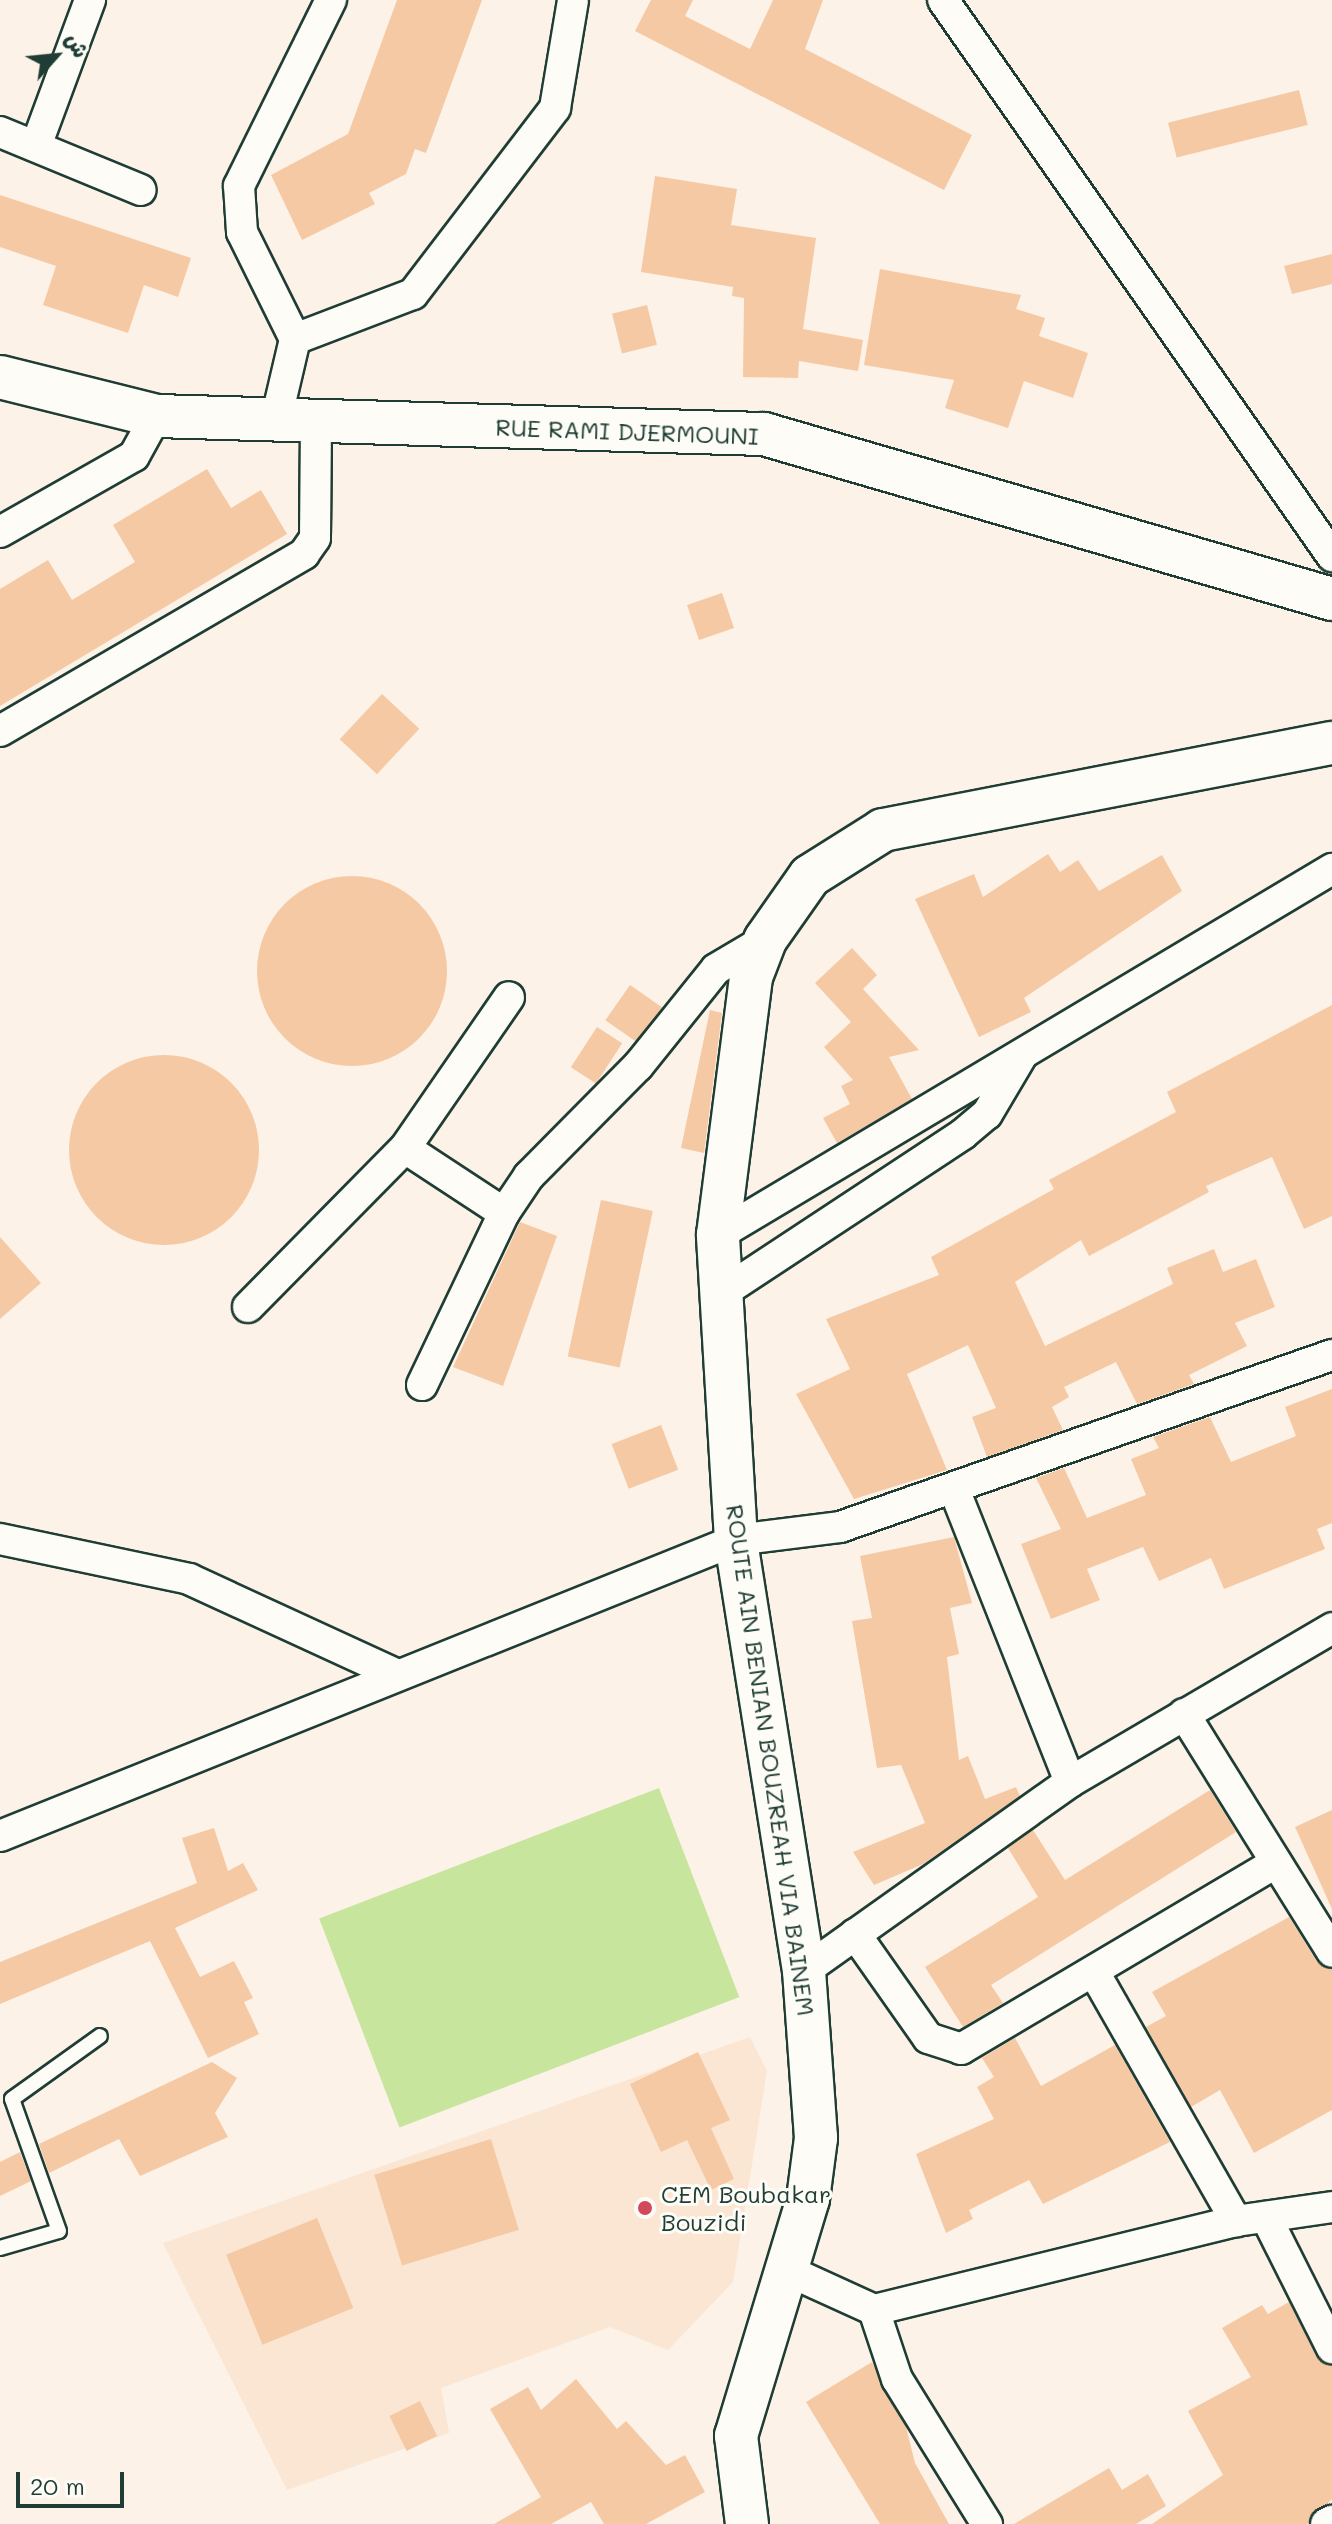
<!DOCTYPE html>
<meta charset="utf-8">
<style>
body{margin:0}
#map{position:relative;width:1332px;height:2524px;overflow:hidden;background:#fcf2e7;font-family:Mali,"Playpen Sans Arabic",sans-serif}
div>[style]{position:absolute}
.built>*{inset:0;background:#fae6d3}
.green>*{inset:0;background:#c7e59d;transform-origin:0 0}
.building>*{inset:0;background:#f6c9a5;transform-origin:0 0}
.round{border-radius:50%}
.roads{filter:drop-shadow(2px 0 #1f3d34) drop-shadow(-2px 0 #1f3d34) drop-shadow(0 2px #1f3d34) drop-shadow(0 -2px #1f3d34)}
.service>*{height:14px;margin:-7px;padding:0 7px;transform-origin:7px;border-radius:7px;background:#fdfcf7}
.minor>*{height:30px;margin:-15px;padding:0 15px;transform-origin:15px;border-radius:15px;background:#fdfcf7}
.secondary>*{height:42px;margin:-21px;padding:0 21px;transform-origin:21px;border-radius:21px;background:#fdfcf7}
.dots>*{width:22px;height:22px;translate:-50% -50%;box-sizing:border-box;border:4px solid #fdfcf7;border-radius:50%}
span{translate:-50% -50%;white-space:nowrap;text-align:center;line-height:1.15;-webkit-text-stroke:6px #fdfcf7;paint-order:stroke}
.street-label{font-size:24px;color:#1f3d34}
.poi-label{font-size:24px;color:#1f3d34}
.left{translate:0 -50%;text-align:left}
.north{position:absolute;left:16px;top:16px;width:80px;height:80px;-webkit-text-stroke:6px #fdfcf7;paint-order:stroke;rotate:63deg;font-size:22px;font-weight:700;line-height:32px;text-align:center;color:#1f3d34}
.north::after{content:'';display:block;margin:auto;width:28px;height:36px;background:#1f3d34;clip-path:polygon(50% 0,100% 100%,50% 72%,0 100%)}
.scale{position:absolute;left:16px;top:2472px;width:108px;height:36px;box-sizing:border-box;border:4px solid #1f3d34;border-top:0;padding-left:10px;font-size:24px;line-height:28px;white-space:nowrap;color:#1f3d34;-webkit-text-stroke:6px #fdfcf7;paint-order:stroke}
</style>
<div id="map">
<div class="built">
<div style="clip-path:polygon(750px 2037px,767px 2071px,733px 2282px,668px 2350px,610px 2327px,441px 2388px,449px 2433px,287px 2490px,163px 2243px)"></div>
</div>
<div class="green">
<div style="left:659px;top:1788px;width:224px;height:364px;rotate:69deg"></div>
</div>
<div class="building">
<div style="clip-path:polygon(397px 0,482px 0,426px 153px,415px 149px,406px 174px,369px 193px,375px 204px,302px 240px,271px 175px,348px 134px)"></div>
<div style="clip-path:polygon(651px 0,693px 0,685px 16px,750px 49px,773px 0,823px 0,805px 49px,972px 135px,944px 190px,635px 31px)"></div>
<div style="left:1299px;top:90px;width:36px;height:135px;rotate:76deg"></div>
<div style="clip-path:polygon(655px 176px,737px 189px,731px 225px,816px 238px,803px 329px,863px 340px,858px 371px,799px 361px,798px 378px,743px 377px,744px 298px,732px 296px,733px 287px,641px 272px)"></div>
<div style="clip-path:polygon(0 195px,191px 258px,178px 297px,144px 285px,128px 333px,43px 305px,56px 266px,0 247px)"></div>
<div style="clip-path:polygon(1332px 254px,1332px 284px,1292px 294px,1284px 266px)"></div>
<div style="clip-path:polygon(880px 269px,1021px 295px,1016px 309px,1045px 318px,1039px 336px,1088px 353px,1073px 398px,1024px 381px,1008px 428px,945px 408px,954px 380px,864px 365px)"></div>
<div style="left:647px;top:305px;width:41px;height:36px;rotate:76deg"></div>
<div style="clip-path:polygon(207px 469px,231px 508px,261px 490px,287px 534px,0 706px,0 589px,48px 560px,72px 600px,135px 562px,113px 525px)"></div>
<div style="left:722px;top:593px;width:37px;height:37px;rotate:71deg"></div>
<div style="left:382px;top:694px;width:51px;height:62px;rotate:43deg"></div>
<div style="clip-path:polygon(1048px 854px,1060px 872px,1078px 860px,1099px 891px,1162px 855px,1182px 891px,1024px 998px,1031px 1012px,979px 1037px,915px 899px,974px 874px,983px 897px)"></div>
<div class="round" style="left:257px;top:876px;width:190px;height:190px"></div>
<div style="clip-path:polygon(852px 948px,877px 975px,863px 989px,919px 1050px,889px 1057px,912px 1099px,837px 1143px,823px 1118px,850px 1104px,841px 1086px,853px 1080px,824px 1047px,851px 1022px,815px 983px)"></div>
<div style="left:630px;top:985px;width:39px;height:43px;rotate:35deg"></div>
<div style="clip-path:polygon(1332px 1005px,1332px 1216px,1304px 1229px,1272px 1157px,1206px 1186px,1209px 1192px,1089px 1256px,1081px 1240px,1015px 1282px,1045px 1346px,1173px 1284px,1167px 1268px,1214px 1249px,1223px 1272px,1256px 1259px,1275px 1307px,1235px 1323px,1247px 1346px,1189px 1375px,1194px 1384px,1137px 1404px,1116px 1362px,1064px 1387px,1069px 1397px,1052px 1407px,1063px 1430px,987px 1457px,972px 1417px,996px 1408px,968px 1345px,907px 1374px,947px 1470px,854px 1499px,796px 1394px,850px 1369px,826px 1319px,939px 1275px,931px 1257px,1054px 1189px,1049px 1180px,1176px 1112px,1167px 1092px)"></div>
<div style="clip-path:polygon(710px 1010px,722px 1013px,704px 1153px,681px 1148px)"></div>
<div style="left:597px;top:1027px;width:30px;height:48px;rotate:33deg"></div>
<div class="round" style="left:69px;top:1055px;width:190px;height:190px"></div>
<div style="left:601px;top:1200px;width:53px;height:160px;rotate:12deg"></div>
<div style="clip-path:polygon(520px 1222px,557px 1236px,503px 1386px,453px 1367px)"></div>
<div style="clip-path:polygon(0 1237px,41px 1283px,0 1319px)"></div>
<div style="clip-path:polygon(1332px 1389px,1332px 1523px,1317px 1529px,1325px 1549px,1224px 1589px,1211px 1558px,1159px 1581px,1143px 1547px,1087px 1569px,1100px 1600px,1051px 1619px,1021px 1544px,1061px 1529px,1036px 1478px,1064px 1468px,1087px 1518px,1146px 1495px,1131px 1459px,1159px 1448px,1153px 1437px,1210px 1417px,1231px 1462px,1296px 1436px,1285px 1407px)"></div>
<div style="left:661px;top:1425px;width:48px;height:53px;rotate:69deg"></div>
<div style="clip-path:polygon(954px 1537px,972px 1603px,950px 1608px,959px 1654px,947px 1657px,959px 1760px,968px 1756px,985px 1799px,1016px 1787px,1020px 1796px,923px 1864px,874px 1885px,853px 1852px,925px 1823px,901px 1765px,877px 1768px,852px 1621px,872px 1618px,860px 1556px)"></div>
<div style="clip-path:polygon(1210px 1790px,1236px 1832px,991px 1985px,1003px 2003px,963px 2027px,925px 1967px,1038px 1897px,1008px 1848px,1033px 1830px,1065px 1880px)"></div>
<div style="clip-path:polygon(1332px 1810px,1332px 1909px,1295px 1827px)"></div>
<div style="clip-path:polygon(214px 1828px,228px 1871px,243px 1863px,258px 1890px,175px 1928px,200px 1977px,234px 1961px,253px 1998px,244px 2002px,259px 2034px,208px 2058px,150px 1941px,0 2004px,0 1962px,197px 1883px,182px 1838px)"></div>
<div style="clip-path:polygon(1289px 1917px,1317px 1962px,1332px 1970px,1332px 2110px,1254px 2153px,1220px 2090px,1191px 2107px,1146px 2027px,1166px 2016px,1152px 1992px)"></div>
<div style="clip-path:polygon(1015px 2038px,1041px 2086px,1115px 2045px,1170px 2142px,1043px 2204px,1029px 2180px,969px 2210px,973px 2219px,946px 2233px,916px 2154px,994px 2119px,977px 2087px,994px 2077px,982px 2058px)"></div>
<div style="clip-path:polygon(698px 2052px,730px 2120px,711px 2128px,734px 2179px,711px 2190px,687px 2140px,661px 2152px,630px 2084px)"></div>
<div style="clip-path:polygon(212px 2062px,237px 2078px,215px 2113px,228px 2137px,140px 2176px,119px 2139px,49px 2173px,39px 2144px)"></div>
<div style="left:491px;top:2139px;width:95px;height:122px;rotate:73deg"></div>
<div style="clip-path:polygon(20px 2152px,31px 2181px,0 2196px,0 2162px)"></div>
<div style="left:317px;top:2218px;width:97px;height:98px;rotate:68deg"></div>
<div style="clip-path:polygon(1289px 2302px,1316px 2356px,1332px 2366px,1332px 2499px,1307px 2524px,1152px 2524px,1223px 2475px,1188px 2411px,1251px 2377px,1222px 2328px,1262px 2305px,1268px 2314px)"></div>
<div style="clip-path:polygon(872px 2362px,906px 2427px,915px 2463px,949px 2524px,880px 2524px,806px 2402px)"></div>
<div style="clip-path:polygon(576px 2379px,617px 2429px,626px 2421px,666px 2465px,685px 2455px,705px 2492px,646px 2524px,604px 2524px,591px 2502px,551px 2524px,494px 2524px,541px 2497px,490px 2409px,528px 2387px,541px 2410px)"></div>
<div style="left:420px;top:2401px;width:39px;height:34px;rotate:64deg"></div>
<div style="clip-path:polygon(1109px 2468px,1122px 2490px,1148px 2474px,1166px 2506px,1136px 2524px,1014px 2524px)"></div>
</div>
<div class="roads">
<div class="service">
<div style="left:0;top:2248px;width:61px;rotate:-16.1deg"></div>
<div style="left:59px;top:2231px;width:140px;rotate:-109.6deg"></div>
<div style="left:12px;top:2099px;width:108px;rotate:-35.6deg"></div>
</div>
<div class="minor">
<div style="left:943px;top:0;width:679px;rotate:55.02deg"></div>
<div style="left:0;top:132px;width:152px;rotate:22.4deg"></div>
<div style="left:36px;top:146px;width:156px;rotate:-69.7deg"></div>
<div style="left:295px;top:339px;width:126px;rotate:-20.9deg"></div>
<div style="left:413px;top:294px;width:234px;rotate:-52.6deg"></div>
<div style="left:555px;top:108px;width:109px;rotate:-80.5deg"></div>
<div style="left:276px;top:420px;width:83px;rotate:-76.8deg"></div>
<div style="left:295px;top:339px;width:119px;rotate:-116.4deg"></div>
<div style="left:242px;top:232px;width:46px;rotate:-93.7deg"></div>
<div style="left:239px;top:186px;width:208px;rotate:-63.7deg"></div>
<div style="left:0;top:532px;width:154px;rotate:-29.6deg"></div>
<div style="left:134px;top:456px;width:46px;rotate:-61.2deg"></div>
<div style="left:0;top:731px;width:352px;rotate:-30.2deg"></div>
<div style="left:304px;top:554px;width:19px;rotate:-55deg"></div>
<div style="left:315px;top:538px;width:118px;rotate:-89.5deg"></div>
<div style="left:504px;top:1213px;width:118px;rotate:-146.7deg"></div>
<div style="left:405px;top:1148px;width:183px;rotate:-55.4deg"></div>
<div style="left:718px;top:1235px;width:715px;rotate:-30.8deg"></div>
<div style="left:722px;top:1293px;width:289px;rotate:-33.4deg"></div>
<div style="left:963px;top:1134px;width:31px;rotate:-40deg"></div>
<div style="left:987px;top:1114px;width:69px;rotate:-59.3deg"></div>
<div style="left:248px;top:1307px;width:223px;rotate:-45.4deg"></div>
<div style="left:422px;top:1385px;width:191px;rotate:-64.5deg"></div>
<div style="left:504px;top:1213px;width:45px;rotate:-56deg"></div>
<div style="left:529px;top:1176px;width:155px;rotate:-45.3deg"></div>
<div style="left:638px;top:1066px;width:124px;rotate:-51.2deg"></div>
<div style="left:716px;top:969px;width:57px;rotate:-30.6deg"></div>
<div style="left:954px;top:1489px;width:315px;rotate:68.4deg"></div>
<div style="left:0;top:1539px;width:193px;rotate:11.9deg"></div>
<div style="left:189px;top:1579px;width:230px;rotate:24.7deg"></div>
<div style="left:1184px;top:1714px;width:280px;rotate:58.1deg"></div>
<div style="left:0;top:1836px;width:793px;rotate:-21.91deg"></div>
<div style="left:736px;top:1540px;width:105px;rotate:-7.1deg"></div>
<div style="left:840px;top:1527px;width:521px;rotate:-19.27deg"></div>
<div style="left:855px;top:1934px;width:127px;rotate:54.9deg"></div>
<div style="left:928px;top:2038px;width:35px;rotate:18deg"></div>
<div style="left:961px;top:2049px;width:364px;rotate:-30.6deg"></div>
<div style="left:804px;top:1971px;width:326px;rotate:-35.4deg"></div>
<div style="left:1070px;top:1782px;width:304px;rotate:-30.4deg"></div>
<div style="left:1094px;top:1972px;width:287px;rotate:60.3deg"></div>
<div style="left:1266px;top:2217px;width:147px;rotate:63.3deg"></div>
<div style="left:782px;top:2268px;width:101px;rotate:24.5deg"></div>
<div style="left:874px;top:2310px;width:373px;rotate:-13.8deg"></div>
<div style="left:1236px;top:2221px;width:97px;rotate:-8.3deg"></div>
<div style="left:874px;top:2310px;width:73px;rotate:71.6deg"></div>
<div style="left:897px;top:2379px;width:171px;rotate:58.2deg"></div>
<div style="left:1326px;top:2524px;width:7px;rotate:-27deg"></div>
</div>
<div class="secondary">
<div style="left:0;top:377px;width:161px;rotate:14deg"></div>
<div style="left:156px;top:416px;width:608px;rotate:1.7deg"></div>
<div style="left:764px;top:434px;width:591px;rotate:16.2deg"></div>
<div style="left:747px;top:2524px;width:89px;rotate:-97.1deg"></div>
<div style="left:736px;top:2436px;width:248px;rotate:-73.1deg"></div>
<div style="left:808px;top:2199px;width:62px;rotate:-82.5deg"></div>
<div style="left:816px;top:2138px;width:167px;rotate:-94.1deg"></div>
<div style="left:804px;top:1971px;width:436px;rotate:-99deg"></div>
<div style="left:736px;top:1540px;width:306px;rotate:-93.4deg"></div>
<div style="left:718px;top:1235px;width:260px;rotate:-82.7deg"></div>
<div style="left:751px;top:977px;width:40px;rotate:-69deg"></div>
<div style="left:765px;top:940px;width:78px;rotate:-54.9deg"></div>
<div style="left:810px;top:876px;width:86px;rotate:-32.2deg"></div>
<div style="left:883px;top:830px;width:457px;rotate:-11deg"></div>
</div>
</div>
<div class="dots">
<div style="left:645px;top:2208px;background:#d1495b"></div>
</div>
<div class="street-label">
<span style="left:627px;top:431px;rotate:2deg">RUE RAMI DJERMOUNI</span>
<span style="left:771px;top:1760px;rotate:82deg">ROUTE AIN BENIAN BOUZREAH VIA BAINEM</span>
</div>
<div class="poi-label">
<span class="left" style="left:661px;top:2208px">CEM Boubakar<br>Bouzidi</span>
</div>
<div class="north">ش</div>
<div class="scale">20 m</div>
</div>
